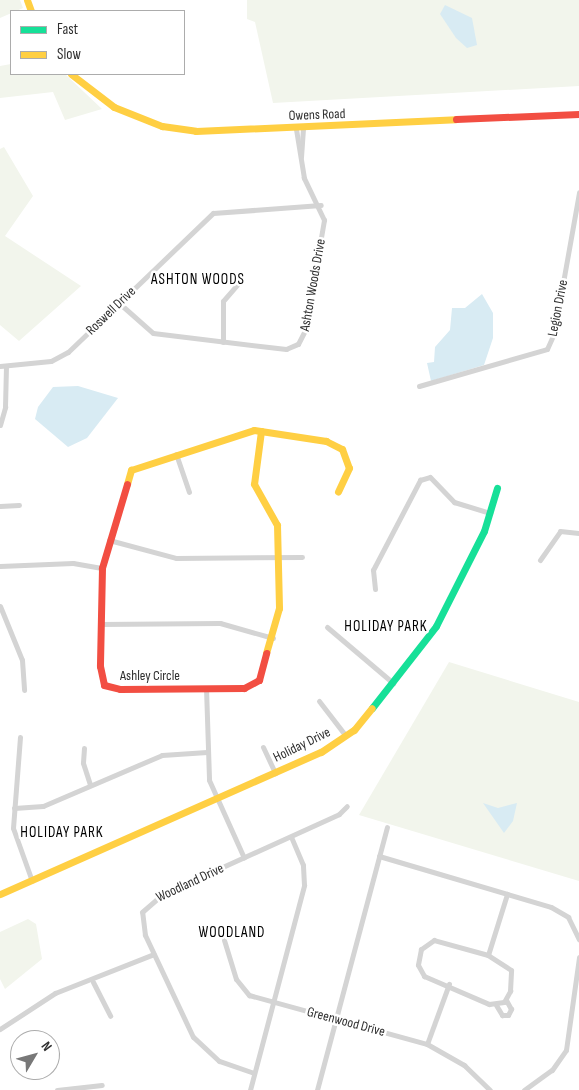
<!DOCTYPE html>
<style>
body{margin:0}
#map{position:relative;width:579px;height:1090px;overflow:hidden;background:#fff;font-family:"Sofia Sans Condensed",sans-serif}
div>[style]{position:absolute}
.green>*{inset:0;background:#f2f5ec}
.water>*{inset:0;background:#d8ebf3}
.street>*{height:5px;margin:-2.5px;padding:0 2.5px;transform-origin:2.5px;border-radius:2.5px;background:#d4d4d4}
.fast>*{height:7px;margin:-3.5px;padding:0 3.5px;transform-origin:3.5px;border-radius:3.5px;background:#16e098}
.slow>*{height:7px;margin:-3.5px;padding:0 3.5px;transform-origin:3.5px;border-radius:3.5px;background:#ffcf43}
.jam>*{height:7px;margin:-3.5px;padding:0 3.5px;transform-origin:3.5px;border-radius:3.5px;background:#f24e42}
span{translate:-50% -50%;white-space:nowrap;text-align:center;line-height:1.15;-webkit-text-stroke:5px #fff;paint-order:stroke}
.street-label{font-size:14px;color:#2f2f2f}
.neighbourhood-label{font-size:15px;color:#000;letter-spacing:1px}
.legend{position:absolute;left:10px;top:10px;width:175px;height:65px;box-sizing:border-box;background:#fff;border:1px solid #acacac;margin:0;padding:6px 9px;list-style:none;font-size:15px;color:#2f2f2f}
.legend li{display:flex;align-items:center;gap:10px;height:25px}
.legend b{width:25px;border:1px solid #acacac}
.north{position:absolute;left:10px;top:1030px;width:50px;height:50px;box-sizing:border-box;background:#fff;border:1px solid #acacac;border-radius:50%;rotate:53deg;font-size:14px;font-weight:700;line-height:20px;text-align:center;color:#2f2f2f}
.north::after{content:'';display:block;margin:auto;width:18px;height:22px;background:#787878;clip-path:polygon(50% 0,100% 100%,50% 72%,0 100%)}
</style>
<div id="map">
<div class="green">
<div style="clip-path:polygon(0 0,20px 0,23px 8px,0 18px)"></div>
<div style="clip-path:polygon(247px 0,579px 0,579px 86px,273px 103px,255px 22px,247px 19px)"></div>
<div style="clip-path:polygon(11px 64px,11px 74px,65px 74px,102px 109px,65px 120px,53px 92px,0 98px,0 66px)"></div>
<div style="clip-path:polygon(4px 147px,33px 196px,5px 236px,81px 286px,19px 341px,0 325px,0 149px)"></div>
<div style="clip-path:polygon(449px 662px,579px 702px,579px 881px,359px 815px)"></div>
<div style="clip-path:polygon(28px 919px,36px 924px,42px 959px,5px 989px,0 979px,0 932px)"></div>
</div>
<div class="water">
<div style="clip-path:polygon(445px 5px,472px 18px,477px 45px,467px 48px,456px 38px,440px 14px)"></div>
<div style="clip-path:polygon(482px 294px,493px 313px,493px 338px,484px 365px,431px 381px,427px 363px,434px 362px,435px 347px,450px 330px,452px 308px,465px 308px)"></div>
<div style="clip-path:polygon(78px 386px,118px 398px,87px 438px,68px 447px,35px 419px,38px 407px,53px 387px)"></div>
<div style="clip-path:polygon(483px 803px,498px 808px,517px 803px,513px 821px,504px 833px)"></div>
</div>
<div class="street">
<div style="left:301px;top:157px;width:28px;rotate:-86deg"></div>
<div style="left:119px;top:303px;width:45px;rotate:41.4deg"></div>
<div style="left:153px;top:333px;width:134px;rotate:6.9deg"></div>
<div style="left:286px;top:349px;width:13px;rotate:-23deg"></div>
<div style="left:298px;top:344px;width:16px;rotate:-63deg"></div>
<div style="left:305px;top:330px;width:112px;rotate:-80.2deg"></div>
<div style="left:324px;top:220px;width:47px;rotate:-115.5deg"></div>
<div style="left:304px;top:178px;width:50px;rotate:-99.3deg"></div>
<div style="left:223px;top:342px;width:41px;rotate:-90deg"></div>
<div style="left:223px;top:301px;width:23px;rotate:-49deg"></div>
<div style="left:0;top:366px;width:51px;rotate:-5.6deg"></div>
<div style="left:51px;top:361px;width:19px;rotate:-28deg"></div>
<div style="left:68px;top:352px;width:201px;rotate:-43.8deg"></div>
<div style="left:213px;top:213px;width:108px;rotate:-4.2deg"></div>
<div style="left:419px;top:386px;width:133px;rotate:-16.1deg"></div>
<div style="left:547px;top:349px;width:17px;rotate:-66deg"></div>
<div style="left:554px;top:333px;width:143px;rotate:-79.9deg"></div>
<div style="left:0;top:425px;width:19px;rotate:-74deg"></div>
<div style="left:5px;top:407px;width:40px;rotate:-88.6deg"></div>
<div style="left:176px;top:454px;width:40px;rotate:71.1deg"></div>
<div style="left:0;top:506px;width:19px;rotate:-3deg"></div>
<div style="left:109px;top:540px;width:69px;rotate:15deg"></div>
<div style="left:176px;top:558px;width:126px;rotate:-0.5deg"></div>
<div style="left:540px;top:560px;width:35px;rotate:-55deg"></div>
<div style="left:560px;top:531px;width:19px;rotate:6deg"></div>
<div style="left:0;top:566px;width:73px;rotate:-2.4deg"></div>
<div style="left:73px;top:563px;width:29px;rotate:10deg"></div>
<div style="left:375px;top:589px;width:19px;rotate:-96deg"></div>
<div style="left:373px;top:570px;width:102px;rotate:-62.4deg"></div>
<div style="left:420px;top:480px;width:10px;rotate:-17deg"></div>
<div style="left:430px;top:477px;width:35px;rotate:46deg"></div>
<div style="left:454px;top:502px;width:38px;rotate:17deg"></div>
<div style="left:0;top:606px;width:58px;rotate:67.8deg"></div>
<div style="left:22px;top:660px;width:30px;rotate:86deg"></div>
<div style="left:100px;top:624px;width:120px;rotate:-0.5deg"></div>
<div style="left:220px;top:623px;width:55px;rotate:15.8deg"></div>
<div style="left:327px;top:627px;width:87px;rotate:40.3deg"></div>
<div style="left:206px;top:688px;width:92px;rotate:88.1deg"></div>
<div style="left:209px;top:780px;width:85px;rotate:65.8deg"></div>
<div style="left:319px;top:701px;width:44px;rotate:52.4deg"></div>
<div style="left:20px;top:737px;width:91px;rotate:94.4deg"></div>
<div style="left:13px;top:828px;width:56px;rotate:70.3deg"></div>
<div style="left:263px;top:747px;width:29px;rotate:65deg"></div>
<div style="left:84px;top:748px;width:15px;rotate:94deg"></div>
<div style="left:83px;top:763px;width:23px;rotate:72deg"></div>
<div style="left:14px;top:808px;width:29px;rotate:-4deg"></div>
<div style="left:43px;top:806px;width:129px;rotate:-23.2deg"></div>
<div style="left:162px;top:755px;width:45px;rotate:-3.8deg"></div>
<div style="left:379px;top:856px;width:179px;rotate:16.5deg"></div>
<div style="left:551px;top:907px;width:20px;rotate:30deg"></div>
<div style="left:568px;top:917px;width:25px;rotate:64deg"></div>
<div style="left:224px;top:940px;width:41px;rotate:72.9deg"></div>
<div style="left:236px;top:979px;width:21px;rotate:51deg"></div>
<div style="left:249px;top:995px;width:185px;rotate:15.4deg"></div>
<div style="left:427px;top:1044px;width:43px;rotate:29.6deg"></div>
<div style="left:464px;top:1065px;width:36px;rotate:44deg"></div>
<div style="left:488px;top:955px;width:56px;rotate:-164.5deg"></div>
<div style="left:434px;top:940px;width:16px;rotate:145deg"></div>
<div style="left:421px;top:949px;width:16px;rotate:101deg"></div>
<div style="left:418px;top:965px;width:13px;rotate:61deg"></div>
<div style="left:424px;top:976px;width:71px;rotate:23.3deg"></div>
<div style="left:489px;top:1004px;width:15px;rotate:-8deg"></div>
<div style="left:504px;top:1002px;width:13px;rotate:-61deg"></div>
<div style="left:510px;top:991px;width:21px;rotate:-87deg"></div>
<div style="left:511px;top:970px;width:27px;rotate:-147deg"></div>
<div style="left:488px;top:955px;width:64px;rotate:-72.7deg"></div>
<div style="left:93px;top:982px;width:38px;rotate:63deg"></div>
<div style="left:496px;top:1005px;width:12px;rotate:59deg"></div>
<div style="left:502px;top:1015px;width:6px"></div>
<div style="left:508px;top:1015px;width:7px;rotate:-63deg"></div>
<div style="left:511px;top:1009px;width:10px;rotate:-119deg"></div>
<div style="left:0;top:1029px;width:66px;rotate:-33.2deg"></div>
<div style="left:55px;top:993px;width:106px;rotate:-21.5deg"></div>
<div style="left:427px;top:1044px;width:64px;rotate:-69.9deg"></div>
<div style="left:254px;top:1073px;width:37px;rotate:-161deg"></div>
<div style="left:219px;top:1061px;width:35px;rotate:-137deg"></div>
<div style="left:193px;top:1037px;width:113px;rotate:-115.2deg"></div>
<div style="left:145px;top:935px;width:23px;rotate:-97deg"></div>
<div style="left:142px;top:912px;width:28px;rotate:-41deg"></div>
<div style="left:163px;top:894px;width:193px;rotate:-24.4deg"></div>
<div style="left:339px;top:814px;width:11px;rotate:-45deg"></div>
<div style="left:57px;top:1090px;width:45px;rotate:-6.3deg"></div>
<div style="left:250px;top:1090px;width:212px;rotate:-75.2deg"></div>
<div style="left:304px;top:885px;width:20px;rotate:-93deg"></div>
<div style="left:303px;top:865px;width:30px;rotate:-113deg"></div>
<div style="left:317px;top:1090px;width:272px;rotate:-75.1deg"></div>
<div style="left:524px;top:1090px;width:34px;rotate:-36deg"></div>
<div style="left:552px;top:1070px;width:24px;rotate:-55deg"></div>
<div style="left:566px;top:1050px;width:94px;rotate:-82deg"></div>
</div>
<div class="fast">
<div style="left:372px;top:708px;width:104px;rotate:-52deg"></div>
<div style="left:436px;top:626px;width:106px;rotate:-63.2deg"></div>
<div style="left:484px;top:531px;width:45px;rotate:-73.2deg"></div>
</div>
<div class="slow">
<div style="left:27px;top:0;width:12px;rotate:70deg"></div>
<div style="left:71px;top:74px;width:54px;rotate:37.5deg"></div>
<div style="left:114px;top:107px;width:52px;rotate:21.6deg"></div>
<div style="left:162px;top:126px;width:34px;rotate:8deg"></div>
<div style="left:196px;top:131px;width:260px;rotate:-2.6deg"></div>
<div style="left:261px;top:431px;width:53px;rotate:97.5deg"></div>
<div style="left:254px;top:484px;width:47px;rotate:60.7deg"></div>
<div style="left:277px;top:525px;width:83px;rotate:88.6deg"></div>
<div style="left:279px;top:608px;width:47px;rotate:106.1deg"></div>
<div style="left:127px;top:484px;width:15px;rotate:-74deg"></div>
<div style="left:131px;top:470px;width:129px;rotate:-18deg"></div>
<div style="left:254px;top:430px;width:73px;rotate:8.7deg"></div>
<div style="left:326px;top:441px;width:18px;rotate:27deg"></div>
<div style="left:342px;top:449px;width:20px;rotate:70deg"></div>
<div style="left:349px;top:468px;width:26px;rotate:115deg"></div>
<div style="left:0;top:894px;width:351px;rotate:-23.9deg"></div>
<div style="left:321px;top:752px;width:40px;rotate:-34deg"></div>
<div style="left:354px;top:730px;width:28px;rotate:-51deg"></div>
</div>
<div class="jam">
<div style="left:456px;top:119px;width:123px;rotate:-2.3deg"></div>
<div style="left:127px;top:484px;width:88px;rotate:106.6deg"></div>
<div style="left:102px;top:568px;width:98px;rotate:91.2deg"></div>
<div style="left:100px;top:666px;width:19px;rotate:78deg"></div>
<div style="left:104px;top:685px;width:16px;rotate:14deg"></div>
<div style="left:120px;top:689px;width:124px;rotate:-0.5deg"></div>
<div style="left:244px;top:688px;width:17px;rotate:-28deg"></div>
<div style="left:259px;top:680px;width:28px;rotate:-75deg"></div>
</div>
<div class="street-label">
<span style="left:317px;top:115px;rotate:-2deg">Owens Road</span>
<span style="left:313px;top:285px;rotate:-80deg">Ashton Woods Drive</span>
<span style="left:558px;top:308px;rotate:-79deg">Legion Drive</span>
<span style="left:111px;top:311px;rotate:-44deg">Roswell Drive</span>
<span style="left:150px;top:676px">Ashley Circle</span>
<span style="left:302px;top:745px;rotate:-26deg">Holiday Drive</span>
<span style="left:190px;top:883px;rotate:-25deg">Woodland Drive</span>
<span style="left:346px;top:1022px;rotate:15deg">Greenwood Drive</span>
</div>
<div class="neighbourhood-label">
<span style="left:198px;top:280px">ASHTON WOODS</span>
<span style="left:386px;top:627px">HOLIDAY PARK</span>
<span style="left:62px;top:833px">HOLIDAY PARK</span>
<span style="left:232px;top:933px">WOODLAND</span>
</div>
<ul class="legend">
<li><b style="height:6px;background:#16e098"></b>Fast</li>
<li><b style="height:6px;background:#ffcf43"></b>Slow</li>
</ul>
<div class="north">N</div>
</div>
